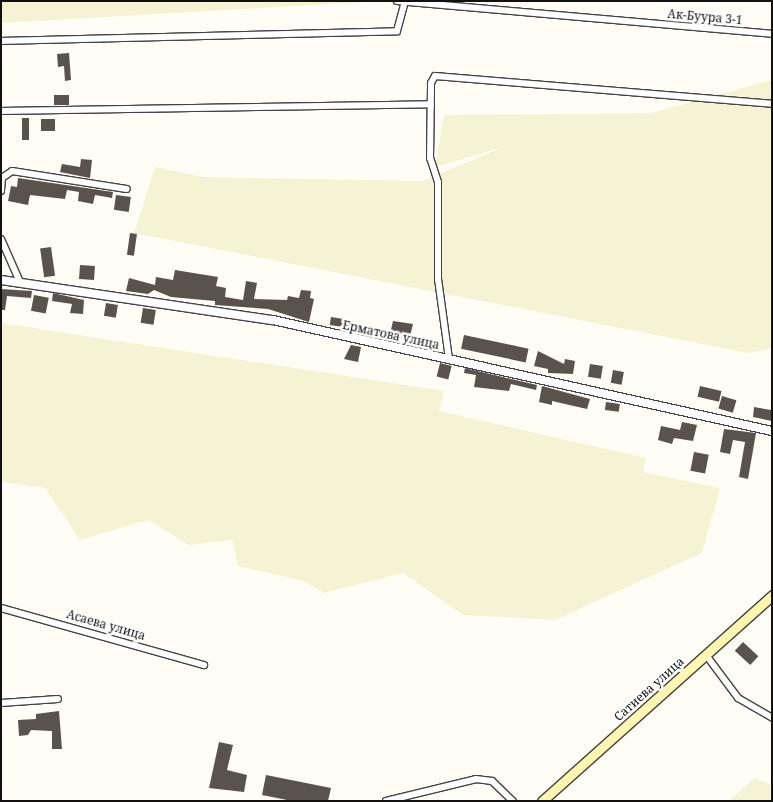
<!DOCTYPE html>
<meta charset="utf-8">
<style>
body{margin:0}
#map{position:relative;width:773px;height:802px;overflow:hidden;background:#fffdf5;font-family:"Noto Serif",serif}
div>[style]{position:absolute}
.farmland>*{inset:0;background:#f6f3d4}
.building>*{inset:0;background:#5a524d;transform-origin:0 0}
.roads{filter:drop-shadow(1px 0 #444) drop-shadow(-1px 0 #444) drop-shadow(0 1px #444) drop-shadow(0 -1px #444)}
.minor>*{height:6px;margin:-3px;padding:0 3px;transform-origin:3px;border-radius:3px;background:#fff}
.tertiary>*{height:8px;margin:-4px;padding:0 4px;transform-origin:4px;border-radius:4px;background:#fff}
.secondary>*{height:9px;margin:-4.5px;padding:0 4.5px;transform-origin:4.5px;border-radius:4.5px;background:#fff6b0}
span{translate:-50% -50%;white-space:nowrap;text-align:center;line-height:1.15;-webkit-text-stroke:5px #fff;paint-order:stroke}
.street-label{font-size:12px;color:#111}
.frame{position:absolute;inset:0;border:2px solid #111;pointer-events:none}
</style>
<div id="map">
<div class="farmland">
<div style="clip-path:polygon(1px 1px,382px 1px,1px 23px)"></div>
<div style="clip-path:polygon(772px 80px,772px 348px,748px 353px,134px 233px,155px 167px,204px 177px,423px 181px,503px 147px,435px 167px,444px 115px,651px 113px)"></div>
<div style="clip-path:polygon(1px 323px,444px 391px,439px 411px,646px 458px,643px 472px,720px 488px,702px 553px,555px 620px,463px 615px,403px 573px,324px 593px,303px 581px,238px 566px,232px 540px,189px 545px,148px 520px,80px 540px,45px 488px,1px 482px)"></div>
<div style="clip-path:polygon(754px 778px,772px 785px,772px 801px,729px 801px)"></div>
</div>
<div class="building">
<div style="clip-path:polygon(69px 53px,71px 80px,65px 81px,64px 66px,58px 67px,57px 54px)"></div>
<div style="left:54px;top:95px;width:15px;height:10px"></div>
<div style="left:22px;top:118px;width:7px;height:22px"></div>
<div style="left:41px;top:119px;width:14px;height:12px"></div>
<div style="clip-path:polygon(81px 159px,92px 160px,90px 178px,60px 172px,62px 164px,80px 167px)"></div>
<div style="clip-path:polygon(18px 178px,113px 192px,112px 198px,95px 195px,93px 204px,78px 201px,79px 192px,67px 190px,65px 199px,30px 195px,28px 205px,8px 201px,11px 186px,17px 187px)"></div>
<div style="left:116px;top:195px;width:15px;height:15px;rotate:8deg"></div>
<div style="left:130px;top:233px;width:7px;height:22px;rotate:8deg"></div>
<div style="left:51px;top:247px;width:29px;height:11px;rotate:82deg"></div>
<div style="left:80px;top:265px;width:15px;height:14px;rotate:4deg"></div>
<div style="clip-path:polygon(175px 270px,218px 277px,216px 286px,226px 288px,225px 297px,243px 300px,246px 281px,257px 283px,254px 299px,287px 300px,288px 296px,299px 298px,301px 290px,311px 291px,310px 298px,314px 299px,309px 322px,268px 309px,215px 305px,215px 301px,171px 297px,154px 290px,148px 294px,126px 291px,129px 278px,155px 285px,156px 277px,173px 280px)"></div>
<div style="clip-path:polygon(1px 289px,32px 291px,31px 298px,7px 296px,5px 310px,1px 310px)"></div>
<div style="clip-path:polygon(53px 293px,84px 300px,83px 314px,70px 313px,72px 304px,52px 301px)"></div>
<div style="left:34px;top:295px;width:15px;height:16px;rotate:11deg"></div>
<div style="left:106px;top:303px;width:12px;height:13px;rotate:9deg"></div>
<div style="left:143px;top:308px;width:13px;height:15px;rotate:9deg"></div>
<div style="left:331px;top:317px;width:19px;height:8px;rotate:9deg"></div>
<div style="clip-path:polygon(393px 321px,413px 324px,409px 340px,390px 334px)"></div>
<div style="left:464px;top:335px;width:66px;height:14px;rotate:12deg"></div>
<div style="clip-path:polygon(351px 345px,361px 347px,358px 362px,344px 359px)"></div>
<div style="clip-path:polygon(538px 351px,564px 364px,565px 359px,575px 361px,573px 374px,548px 373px,548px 369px,534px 366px)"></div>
<div style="left:440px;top:363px;width:12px;height:14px;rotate:14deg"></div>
<div style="left:590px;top:364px;width:13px;height:13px;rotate:9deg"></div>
<div style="clip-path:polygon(465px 368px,537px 385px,536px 390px,511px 384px,509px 391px,474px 387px,476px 375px,464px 373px)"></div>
<div style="left:613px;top:370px;width:11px;height:13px;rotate:10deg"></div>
<div style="clip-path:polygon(542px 386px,590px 399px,587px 409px,552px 401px,552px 405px,539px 402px)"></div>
<div style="left:700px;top:386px;width:22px;height:11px;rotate:13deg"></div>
<div style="left:722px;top:396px;width:15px;height:13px;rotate:16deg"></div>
<div style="left:606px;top:402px;width:14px;height:8px;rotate:8deg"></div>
<div style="clip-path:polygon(754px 407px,771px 410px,772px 421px,753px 417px)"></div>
<div style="clip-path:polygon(682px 422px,697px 425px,693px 441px,674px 438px,672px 444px,658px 440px,661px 426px,680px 430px)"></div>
<div style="clip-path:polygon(724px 429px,756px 433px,748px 479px,739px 477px,745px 442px,733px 440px,730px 454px,720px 452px)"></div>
<div style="left:694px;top:452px;width:15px;height:19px;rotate:11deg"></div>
<div style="left:743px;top:642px;width:21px;height:12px;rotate:43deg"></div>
<div style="clip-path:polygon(59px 711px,62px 749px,52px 749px,52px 731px,31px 730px,28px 735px,19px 736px,18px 720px,36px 719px,36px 714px)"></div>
<div style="clip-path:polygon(219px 742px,233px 745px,227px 770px,247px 775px,244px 792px,209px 788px)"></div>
<div style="clip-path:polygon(266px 775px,331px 788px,328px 801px,292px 801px,262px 795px)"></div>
</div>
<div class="roads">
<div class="minor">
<div style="left:397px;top:1px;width:376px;rotate:5deg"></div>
<div style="left:1px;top:41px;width:396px;rotate:-1.4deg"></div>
<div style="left:397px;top:31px;width:30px;rotate:-75deg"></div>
<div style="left:1px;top:111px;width:430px;rotate:-0.9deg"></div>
<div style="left:1px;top:191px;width:13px;rotate:-86deg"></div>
<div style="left:2px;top:178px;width:12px;rotate:-35deg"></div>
<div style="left:12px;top:171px;width:116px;rotate:8.9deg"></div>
<div style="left:1px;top:239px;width:47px;rotate:66.2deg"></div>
<div style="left:449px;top:359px;width:81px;rotate:-97.8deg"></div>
<div style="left:438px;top:279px;width:97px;rotate:-90deg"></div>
<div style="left:438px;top:182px;width:25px;rotate:-108deg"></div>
<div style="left:430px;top:158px;width:75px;rotate:-89.2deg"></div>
<div style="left:431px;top:83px;width:8px;rotate:-60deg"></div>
<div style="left:435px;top:76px;width:338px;rotate:4.7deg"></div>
<div style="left:1px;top:608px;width:211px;rotate:15.7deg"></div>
<div style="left:706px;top:655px;width:54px;rotate:53.3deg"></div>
<div style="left:738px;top:698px;width:39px;rotate:30deg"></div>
<div style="left:1px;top:703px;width:57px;rotate:-4deg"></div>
<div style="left:386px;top:801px;width:93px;rotate:-13.7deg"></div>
<div style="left:476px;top:779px;width:16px;rotate:7deg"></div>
<div style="left:492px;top:781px;width:29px;rotate:44deg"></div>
</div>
<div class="tertiary">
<div style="left:1px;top:280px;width:275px;rotate:8.4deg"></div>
<div style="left:273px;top:320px;width:511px;rotate:12.54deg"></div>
</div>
<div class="secondary">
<div style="left:542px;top:801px;width:309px;rotate:-41.8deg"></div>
</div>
</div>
<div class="street-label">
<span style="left:705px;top:17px;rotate:5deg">Ак-Буура 3-1</span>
<span style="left:391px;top:335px;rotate:12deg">Ерматова улица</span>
<span style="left:106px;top:625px;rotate:16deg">Асаева улица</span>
<span style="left:649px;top:689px;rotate:-42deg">Сатиева улица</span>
</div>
<div class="frame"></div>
</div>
